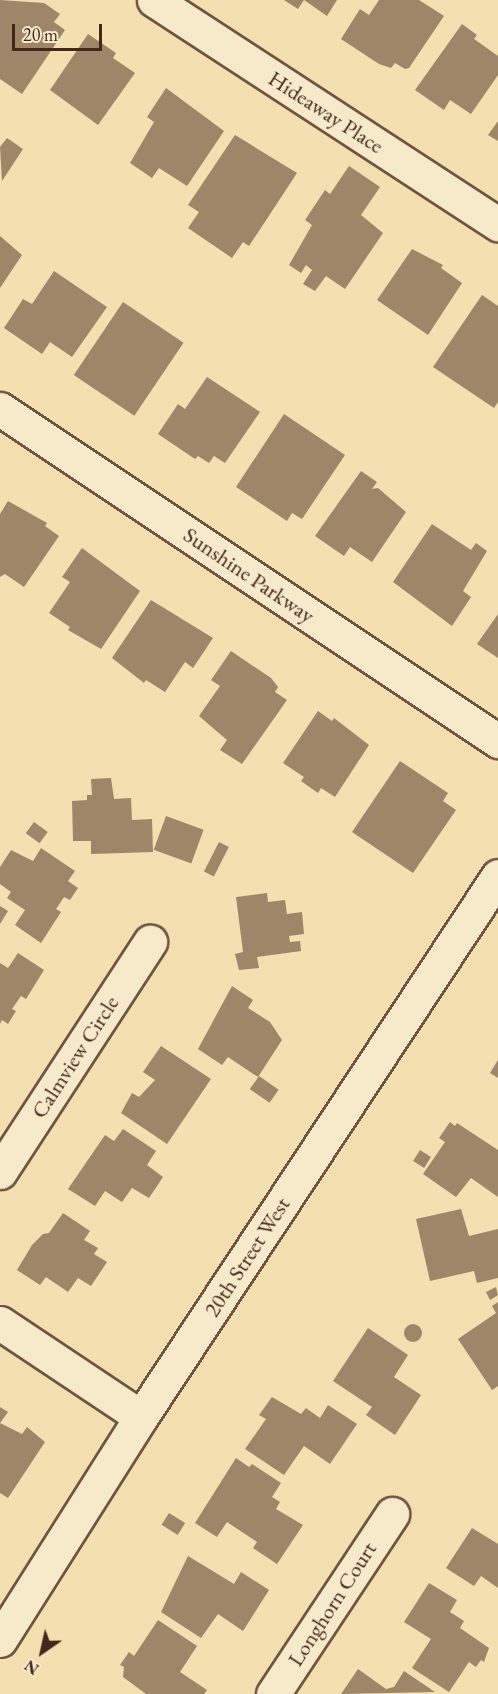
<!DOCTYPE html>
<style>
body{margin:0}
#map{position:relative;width:498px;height:1694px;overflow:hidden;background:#f3dfaf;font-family:"EB Garamond",serif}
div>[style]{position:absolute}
.building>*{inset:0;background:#9f8668;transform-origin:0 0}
.round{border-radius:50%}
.roads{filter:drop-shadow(2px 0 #705440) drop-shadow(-2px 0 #705440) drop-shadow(0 2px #705440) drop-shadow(0 -2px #705440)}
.minor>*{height:33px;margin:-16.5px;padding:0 16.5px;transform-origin:16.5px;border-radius:16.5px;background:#f7eacb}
span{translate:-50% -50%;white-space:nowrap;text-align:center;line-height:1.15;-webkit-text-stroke:6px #f7eacb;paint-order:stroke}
.street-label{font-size:22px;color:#44261b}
.north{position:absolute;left:12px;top:1622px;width:60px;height:60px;-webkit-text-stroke:4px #f7eacb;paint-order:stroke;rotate:214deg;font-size:16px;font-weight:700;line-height:24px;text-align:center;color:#44261b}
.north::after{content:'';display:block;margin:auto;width:21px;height:27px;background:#44261b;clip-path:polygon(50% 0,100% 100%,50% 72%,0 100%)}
.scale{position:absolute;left:12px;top:24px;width:90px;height:27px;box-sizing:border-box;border:3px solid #44261b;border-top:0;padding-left:8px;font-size:18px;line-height:21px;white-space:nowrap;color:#44261b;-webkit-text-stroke:4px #f7eacb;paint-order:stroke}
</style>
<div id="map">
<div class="building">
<div style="clip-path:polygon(0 0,44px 3px,60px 14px,54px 22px,65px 30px,22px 94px,0 79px)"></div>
<div style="clip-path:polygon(284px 0,337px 0,327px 16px,304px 0,298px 9px)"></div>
<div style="clip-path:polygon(379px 0,419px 0,444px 16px,409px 68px,405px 69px,395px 63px,391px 68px,379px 64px,341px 39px,360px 9px,369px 15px)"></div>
<div style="clip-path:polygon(462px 24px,477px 35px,474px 39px,498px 56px,498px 75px,471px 114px,450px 100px,444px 110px,415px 90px)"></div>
<div style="clip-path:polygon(88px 34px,116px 53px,113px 58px,135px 73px,98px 125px,50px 90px)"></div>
<div style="clip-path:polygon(166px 88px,224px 131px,187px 186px,159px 168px,152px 178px,130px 163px,154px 122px,147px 117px)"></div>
<div style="clip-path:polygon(498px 121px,498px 141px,488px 135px)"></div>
<div style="clip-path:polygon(235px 135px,297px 173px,249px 246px,243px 242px,232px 258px,188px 228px,199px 212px,188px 205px)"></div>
<div style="clip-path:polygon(7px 138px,23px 149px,2px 181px,0 147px)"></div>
<div style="clip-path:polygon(349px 166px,380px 187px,361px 215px,383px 233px,345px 289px,326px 276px,315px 291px,303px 284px,312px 270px,306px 265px,301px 273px,289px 265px,312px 225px,305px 220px,325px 190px,330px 194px)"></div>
<div style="clip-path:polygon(0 236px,22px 255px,0 288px)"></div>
<div style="clip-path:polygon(412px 249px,443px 265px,441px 268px,462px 283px,428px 335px,377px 300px)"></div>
<div style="clip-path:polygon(54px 271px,107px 307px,72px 357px,50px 342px,42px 354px,4px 328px,23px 299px,32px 304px)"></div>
<div style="clip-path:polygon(482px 295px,498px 306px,498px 402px,494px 408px,433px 367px)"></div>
<div style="left:123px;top:302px;width:73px;height:88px;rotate:34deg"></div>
<div style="clip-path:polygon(207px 377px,260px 412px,225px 463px,214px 456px,209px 463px,198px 456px,195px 459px,158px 434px,178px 404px,185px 409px)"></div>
<div style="clip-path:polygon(284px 414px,345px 455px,302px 519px,292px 513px,287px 521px,236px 487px)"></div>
<div style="clip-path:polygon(361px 471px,377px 482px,372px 489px,378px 488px,406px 512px,372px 562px,350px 547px,344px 556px,315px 536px)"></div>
<div style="clip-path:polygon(8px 501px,47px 523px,45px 526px,59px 536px,24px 587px,5px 574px,0 577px,0 514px)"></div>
<div style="clip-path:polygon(432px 524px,471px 550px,476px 543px,487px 551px,463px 591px,471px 597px,452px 626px,393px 582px)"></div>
<div style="clip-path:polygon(82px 548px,140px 591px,101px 649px,68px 630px,70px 627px,49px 613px,70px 582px,62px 577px)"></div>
<div style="clip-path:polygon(151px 600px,213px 638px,193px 668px,185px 662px,165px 692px,146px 680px,144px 683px,112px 658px)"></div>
<div style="clip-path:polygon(498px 614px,498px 658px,477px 644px)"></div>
<div style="clip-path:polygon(231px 651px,271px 678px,278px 687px,275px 692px,287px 700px,242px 764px,220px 750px,227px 740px,199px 716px,220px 686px,211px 680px)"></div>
<div style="clip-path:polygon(318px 711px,332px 721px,334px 718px,369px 745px,335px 797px,321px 788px,318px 793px,301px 781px,304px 777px,283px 763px)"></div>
<div style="clip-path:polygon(400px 761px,448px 793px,443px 801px,456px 810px,413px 873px,352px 832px)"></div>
<div style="clip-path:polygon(111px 778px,114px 799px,131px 798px,132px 820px,152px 819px,153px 852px,91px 854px,91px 841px,73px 841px,72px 801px,87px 800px,87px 795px,92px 795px,91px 779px)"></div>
<div style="left:166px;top:816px;width:40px;height:36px;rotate:20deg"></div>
<div style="left:34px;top:822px;width:17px;height:14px;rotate:36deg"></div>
<div style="left:219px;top:842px;width:11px;height:33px;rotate:27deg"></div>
<div style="clip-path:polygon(41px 848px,75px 871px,68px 881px,78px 888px,70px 900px,64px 897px,56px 909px,61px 912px,41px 943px,15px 925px,25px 910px,7px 898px,11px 892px,0 884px,0 867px,11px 850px,33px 861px)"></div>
<div style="clip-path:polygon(267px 893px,268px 902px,285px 900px,287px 914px,302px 912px,304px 934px,289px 936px,290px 942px,300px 941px,301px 951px,257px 957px,259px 968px,239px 970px,235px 954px,243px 952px,236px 897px)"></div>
<div style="clip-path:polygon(0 906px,8px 911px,0 924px)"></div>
<div style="clip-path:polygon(18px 953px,44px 970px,26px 999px,21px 996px,12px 1009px,16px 1011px,8px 1024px,2px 1020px,0 1024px,0 963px,8px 968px)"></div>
<div style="clip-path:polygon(232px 986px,253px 1000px,248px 1008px,270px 1022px,282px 1040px,258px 1077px,228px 1057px,222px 1065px,198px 1049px)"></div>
<div style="clip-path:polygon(161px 1046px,211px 1079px,167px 1144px,121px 1113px,132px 1093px,139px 1097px,155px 1080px,143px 1072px)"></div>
<div style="clip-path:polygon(498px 1060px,498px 1078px,490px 1073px)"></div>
<div style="left:259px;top:1076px;width:24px;height:16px;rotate:35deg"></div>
<div style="clip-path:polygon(450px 1122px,455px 1126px,457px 1123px,498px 1150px,498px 1197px,471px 1178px,456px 1197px,423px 1174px,445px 1142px,439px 1138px)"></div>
<div style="clip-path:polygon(123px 1129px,156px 1151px,147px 1165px,163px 1177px,149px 1198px,132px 1188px,122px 1202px,105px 1191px,95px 1206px,68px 1189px,105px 1135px,114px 1141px)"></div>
<div style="left:420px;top:1150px;width:13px;height:13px;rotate:32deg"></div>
<div style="clip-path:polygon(461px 1209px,469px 1236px,498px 1229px,498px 1278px,477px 1283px,474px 1271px,430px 1281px,416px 1219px)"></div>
<div style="clip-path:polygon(63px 1213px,90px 1231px,84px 1240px,98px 1248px,94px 1254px,107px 1262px,91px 1286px,78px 1278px,68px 1292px,46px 1277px,40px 1285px,17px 1270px,32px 1245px,43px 1234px,49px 1233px)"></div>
<div style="clip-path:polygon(496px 1287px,498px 1295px,490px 1300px,486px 1292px)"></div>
<div style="clip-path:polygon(498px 1302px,498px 1386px,492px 1390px,458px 1339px,496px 1313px,492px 1306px)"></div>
<div class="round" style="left:404px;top:1324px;width:18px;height:18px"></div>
<div style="clip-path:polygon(368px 1328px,408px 1355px,394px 1377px,421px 1395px,395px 1435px,366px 1415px,372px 1407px,333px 1381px)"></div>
<div style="clip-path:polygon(272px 1397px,301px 1414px,306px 1408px,320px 1418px,328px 1405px,357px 1424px,330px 1464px,304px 1446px,284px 1475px,245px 1449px,266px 1419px,259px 1415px)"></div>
<div style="clip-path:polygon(0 1407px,8px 1412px,0 1423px)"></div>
<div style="clip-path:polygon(0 1423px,22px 1434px,27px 1427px,45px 1442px,8px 1498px,0 1493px)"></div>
<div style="clip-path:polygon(236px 1458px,249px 1467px,252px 1464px,281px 1483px,272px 1497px,280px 1502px,276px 1509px,303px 1525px,277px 1564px,253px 1548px,257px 1542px,227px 1522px,217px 1537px,195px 1523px)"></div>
<div style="left:169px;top:1513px;width:19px;height:14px;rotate:32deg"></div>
<div style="clip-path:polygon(472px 1528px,498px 1544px,498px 1588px,481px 1576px,474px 1586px,446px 1568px)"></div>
<div style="clip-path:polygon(188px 1556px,234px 1584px,241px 1572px,269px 1590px,243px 1631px,218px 1614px,201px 1638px,161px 1612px)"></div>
<div style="clip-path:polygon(429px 1583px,457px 1600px,450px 1612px,464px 1621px,460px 1628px,489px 1648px,484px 1662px,481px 1660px,476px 1667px,469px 1662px,449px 1692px,412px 1668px,431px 1639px,404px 1622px)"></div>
<div style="clip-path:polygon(158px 1620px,197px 1646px,180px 1672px,207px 1690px,204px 1694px,146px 1694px,123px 1677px,124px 1667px,120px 1665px,129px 1652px,134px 1656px)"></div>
<div style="clip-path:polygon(358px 1669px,386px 1689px,394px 1687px,404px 1671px,435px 1692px,341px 1694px)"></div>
</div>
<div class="roads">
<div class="minor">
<div style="left:154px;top:0;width:411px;rotate:33.1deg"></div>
<div style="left:0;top:409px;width:599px;rotate:33.69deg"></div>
<div style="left:0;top:1172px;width:275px;rotate:-56.9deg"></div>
<div style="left:0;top:1323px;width:169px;rotate:33.7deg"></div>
<div style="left:0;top:1640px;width:264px;rotate:-57.7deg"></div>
<div style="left:141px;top:1417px;width:648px;rotate:-56.58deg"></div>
<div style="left:273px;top:1694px;width:216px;rotate:-56.5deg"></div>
</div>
</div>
<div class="street-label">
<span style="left:326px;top:112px;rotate:33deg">Hideaway Place</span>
<span style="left:249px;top:575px;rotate:34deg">Sunshine Parkway</span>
<span style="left:75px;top:1057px;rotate:-57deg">Calmview Circle</span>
<span style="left:247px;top:1257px;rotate:-57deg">20th Street West</span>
<span style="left:332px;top:1604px;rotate:-57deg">Longhorn Court</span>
</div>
<div class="north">N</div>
<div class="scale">20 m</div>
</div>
